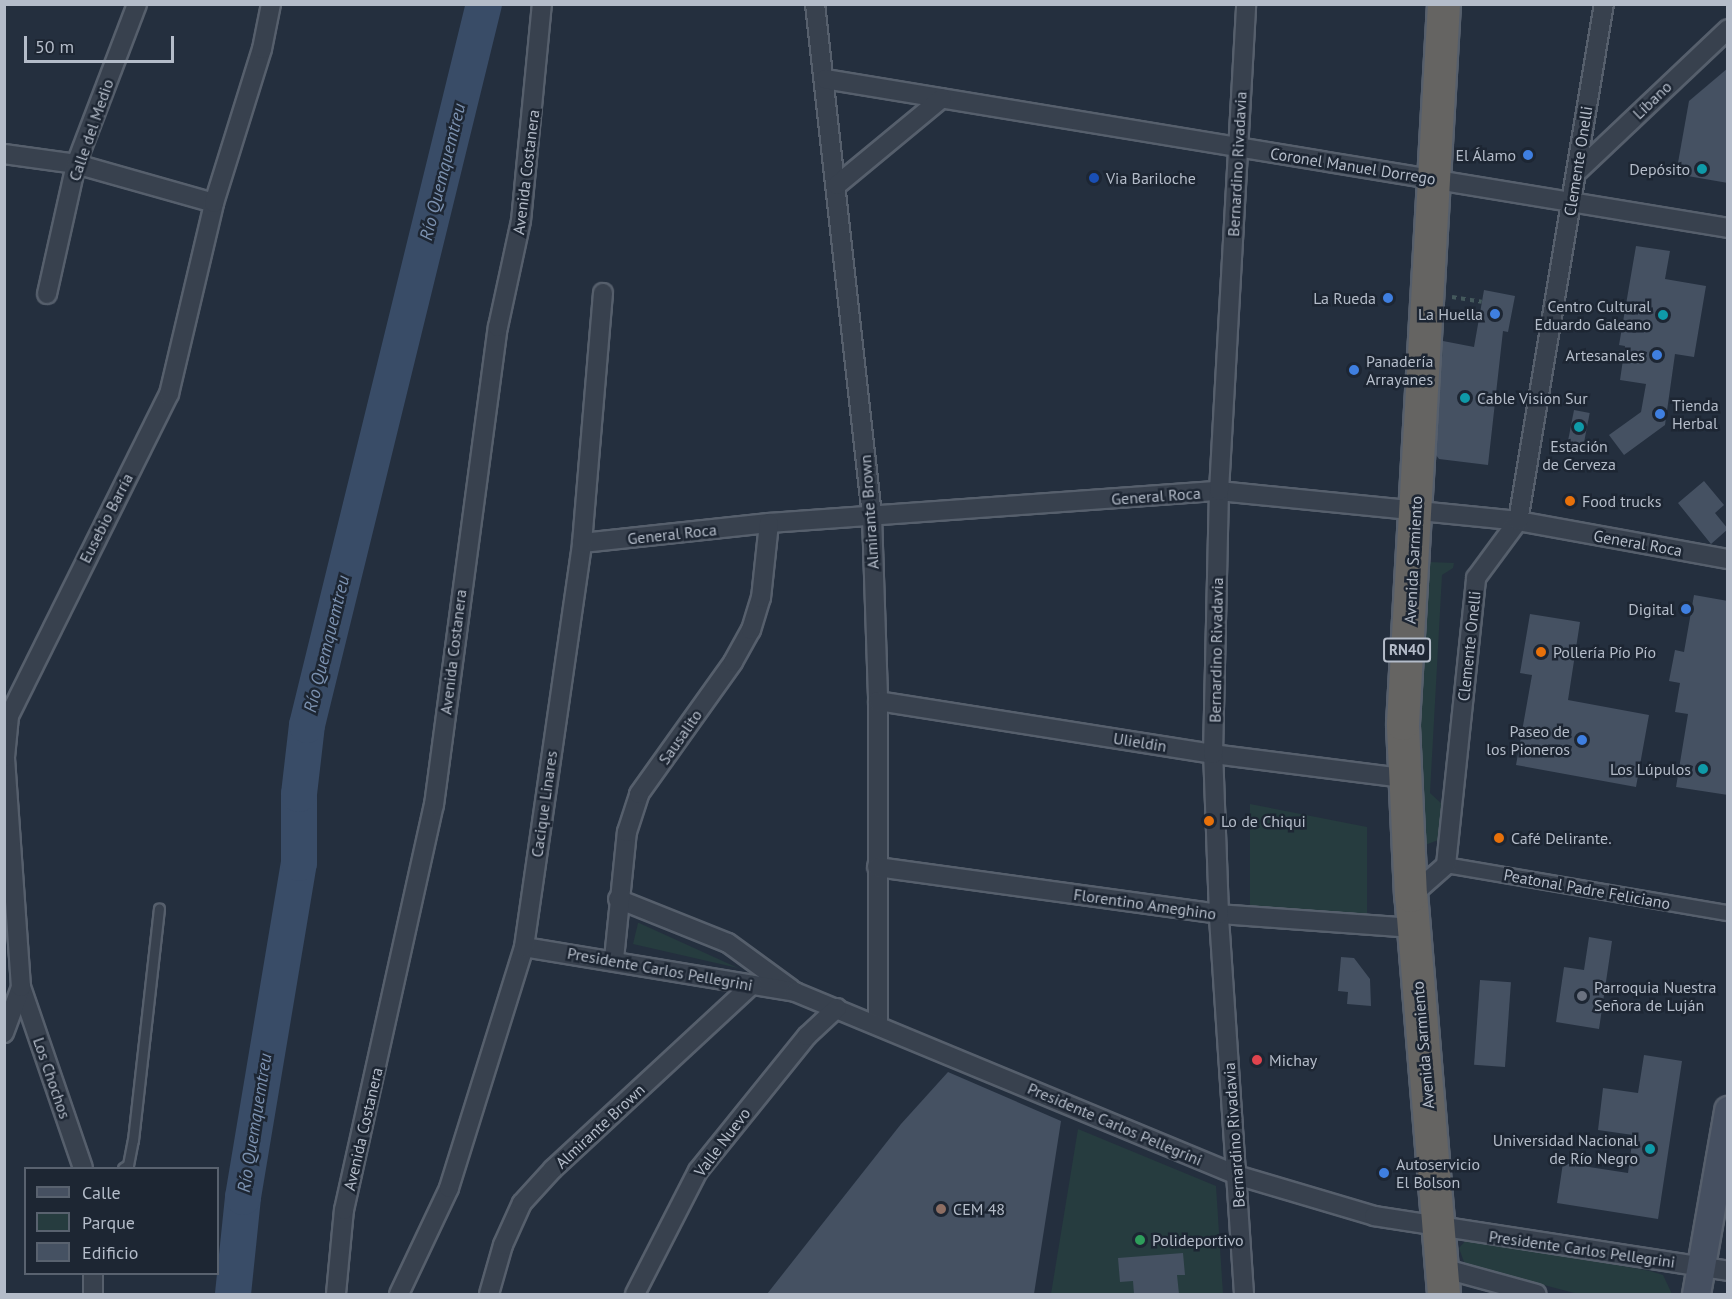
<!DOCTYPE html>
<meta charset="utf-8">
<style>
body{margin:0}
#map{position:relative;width:1732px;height:1299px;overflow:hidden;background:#242f3e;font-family:"PT Sans",sans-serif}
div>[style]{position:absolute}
.green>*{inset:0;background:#263c3f}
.river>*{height:36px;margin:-18px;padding:0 18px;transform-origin:18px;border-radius:18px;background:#394c67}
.building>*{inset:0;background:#455162;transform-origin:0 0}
.path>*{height:4px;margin-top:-2px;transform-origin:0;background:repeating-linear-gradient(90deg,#44595c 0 4.5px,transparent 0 9px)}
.roads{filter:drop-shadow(2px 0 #565f6c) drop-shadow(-2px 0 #565f6c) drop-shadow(0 2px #565f6c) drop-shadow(0 -2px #565f6c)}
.service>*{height:9px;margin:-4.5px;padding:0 4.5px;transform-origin:4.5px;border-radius:4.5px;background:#38414e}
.pedestrian>*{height:14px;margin:-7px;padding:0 7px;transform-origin:7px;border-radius:7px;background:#38414e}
.minor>*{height:18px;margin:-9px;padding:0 9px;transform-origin:9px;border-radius:9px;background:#38414e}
.secondary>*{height:27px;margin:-13.5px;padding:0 13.5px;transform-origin:13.5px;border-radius:13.5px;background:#465061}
.trunk>*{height:32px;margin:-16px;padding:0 16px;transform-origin:16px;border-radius:16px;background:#656462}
.dots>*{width:16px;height:16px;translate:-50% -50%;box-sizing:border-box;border:3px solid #1d2633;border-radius:50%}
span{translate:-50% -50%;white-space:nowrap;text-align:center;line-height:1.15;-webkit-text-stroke:5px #1d2633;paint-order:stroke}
.shield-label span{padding:2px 4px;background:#1d2633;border:2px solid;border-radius:4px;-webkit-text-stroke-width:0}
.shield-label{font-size:15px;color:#b4bcc9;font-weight:700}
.street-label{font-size:16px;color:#b4bcc9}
.poi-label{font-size:16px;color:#b4bcc9}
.right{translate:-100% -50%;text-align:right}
.left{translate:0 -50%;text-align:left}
.water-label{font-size:18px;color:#7c92b1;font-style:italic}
.frame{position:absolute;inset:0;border:6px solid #b4bcc9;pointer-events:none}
.legend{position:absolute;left:24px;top:1167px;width:195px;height:108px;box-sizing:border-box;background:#1d2633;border:2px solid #59626f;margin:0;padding:8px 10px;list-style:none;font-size:18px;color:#b4bcc9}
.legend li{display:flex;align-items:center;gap:12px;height:30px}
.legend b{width:30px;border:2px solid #59626f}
.scale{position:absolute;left:24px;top:36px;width:150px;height:27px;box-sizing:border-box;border:3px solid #b4bcc9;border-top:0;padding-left:8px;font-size:18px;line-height:21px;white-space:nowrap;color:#b4bcc9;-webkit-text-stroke:4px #1d2633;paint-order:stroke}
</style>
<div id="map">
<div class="green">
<div style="clip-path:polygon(1429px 562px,1454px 563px,1453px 568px,1442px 575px,1430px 793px,1444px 806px,1441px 839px,1425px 845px,1415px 842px,1417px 723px)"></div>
<div style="clip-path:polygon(1250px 804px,1367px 827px,1367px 918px,1250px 906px)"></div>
<div style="clip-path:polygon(638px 923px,639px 923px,738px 968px,633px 944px)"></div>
<div style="clip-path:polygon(1078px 1129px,1216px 1186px,1223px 1294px,1051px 1294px)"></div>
<div style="clip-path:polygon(1468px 1238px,1650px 1271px,1663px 1275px,1672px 1294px,1578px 1294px,1472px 1266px,1464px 1262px,1459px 1248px)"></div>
</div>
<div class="river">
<div style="left:233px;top:1294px;width:98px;rotate:-84.1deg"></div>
<div style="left:243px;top:1197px;width:339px;rotate:-80.5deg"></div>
<div style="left:299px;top:863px;width:69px;rotate:-90deg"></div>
<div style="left:299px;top:794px;width:69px;rotate:-83.4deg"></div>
<div style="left:307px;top:725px;width:742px;rotate:-76.21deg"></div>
</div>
<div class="building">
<div style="clip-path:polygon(1728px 68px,1728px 183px,1676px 174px,1689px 101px)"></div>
<div style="clip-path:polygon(1636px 246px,1670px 251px,1665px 279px,1706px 286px,1694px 357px,1675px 354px,1665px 425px,1624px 455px,1609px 435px,1641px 412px,1646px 384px,1620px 380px,1625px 346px,1619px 345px)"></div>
<div style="clip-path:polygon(1484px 290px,1515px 296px,1508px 332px,1503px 331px,1488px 465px,1439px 459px,1436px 455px,1443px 341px,1474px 347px)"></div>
<div style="left:1574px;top:410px;width:16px;height:33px;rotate:11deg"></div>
<div style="clip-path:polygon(1704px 481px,1724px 505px,1715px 513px,1728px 529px,1711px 544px,1678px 503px)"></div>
<div style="clip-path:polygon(1694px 595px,1728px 601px,1728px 795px,1676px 787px,1688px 714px,1675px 712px,1680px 683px,1669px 681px,1675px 650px,1684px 652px)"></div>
<div style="clip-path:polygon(1530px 614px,1580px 622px,1568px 700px,1649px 715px,1636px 787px,1516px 765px,1532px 675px,1520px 673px)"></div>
<div style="clip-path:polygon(1589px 937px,1612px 941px,1599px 1029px,1556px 1022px,1564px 967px,1584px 970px)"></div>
<div style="clip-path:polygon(1341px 957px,1354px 958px,1370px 979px,1371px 1006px,1347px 1004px,1348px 992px,1338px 991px)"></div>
<div style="left:1480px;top:980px;width:31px;height:85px;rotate:4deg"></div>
<div style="clip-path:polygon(1644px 1055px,1682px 1061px,1658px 1219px,1557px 1203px,1563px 1163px,1628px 1173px,1633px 1135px,1598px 1130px,1603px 1088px,1638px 1093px)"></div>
<div style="clip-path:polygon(948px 1072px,1061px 1121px,1034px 1294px,767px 1294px,901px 1124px)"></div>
<div style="clip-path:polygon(1183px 1253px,1185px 1275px,1177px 1275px,1179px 1294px,1134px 1294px,1133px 1281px,1120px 1282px,1118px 1258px)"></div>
</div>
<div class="path">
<div style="left:1452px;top:297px;width:30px;rotate:9deg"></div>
</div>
<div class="roads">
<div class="service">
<div style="left:123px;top:1168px;width:6px;rotate:-31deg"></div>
<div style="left:128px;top:1165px;width:25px;rotate:-79deg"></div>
<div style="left:133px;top:1140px;width:233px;rotate:-83.6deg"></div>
</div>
<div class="pedestrian">
<div style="left:1446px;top:865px;width:286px;rotate:9.7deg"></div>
</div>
<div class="minor">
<div style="left:815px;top:4px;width:515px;rotate:83.65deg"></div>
<div style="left:872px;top:516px;width:185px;rotate:88.1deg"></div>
<div style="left:878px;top:701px;width:322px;rotate:90deg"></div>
<div style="left:825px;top:79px;width:915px;rotate:9.37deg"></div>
<div style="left:4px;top:154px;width:73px;rotate:7.9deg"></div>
<div style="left:76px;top:164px;width:143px;rotate:15.8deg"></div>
<div style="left:1577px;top:172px;width:208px;rotate:-43.4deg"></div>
<div style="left:837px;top:185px;width:136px;rotate:-39.6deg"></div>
<div style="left:47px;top:294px;width:133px;rotate:-77.4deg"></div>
<div style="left:76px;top:164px;width:171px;rotate:-69.1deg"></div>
<div style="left:582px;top:543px;width:188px;rotate:-6.1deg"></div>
<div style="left:769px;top:523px;width:451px;rotate:-4.1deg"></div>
<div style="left:1219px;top:491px;width:301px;rotate:5.7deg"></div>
<div style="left:1518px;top:521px;width:213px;rotate:10.3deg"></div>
<div style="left:878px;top:701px;width:339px;rotate:9deg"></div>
<div style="left:1213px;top:754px;width:193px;rotate:7.2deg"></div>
<div style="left:877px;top:867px;width:345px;rotate:7.8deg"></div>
<div style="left:1219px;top:914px;width:196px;rotate:4.1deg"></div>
<div style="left:1411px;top:896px;width:47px;rotate:-41.5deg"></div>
<div style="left:1446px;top:865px;width:289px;rotate:-84deg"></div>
<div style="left:1476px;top:578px;width:71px;rotate:-53.6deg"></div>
<div style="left:1518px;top:521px;width:524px;rotate:-80.56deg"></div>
<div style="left:618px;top:899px;width:118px;rotate:21.8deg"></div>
<div style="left:728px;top:943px;width:78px;rotate:36.1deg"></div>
<div style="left:524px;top:947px;width:275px;rotate:9.4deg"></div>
<div style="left:795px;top:992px;width:477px;rotate:22.5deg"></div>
<div style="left:1236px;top:1175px;width:144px;rotate:16.5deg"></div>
<div style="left:1374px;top:1216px;width:358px;rotate:8.8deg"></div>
<div style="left:614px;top:959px;width:128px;rotate:-84.2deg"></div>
<div style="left:627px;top:832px;width:40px;rotate:-72deg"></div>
<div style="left:639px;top:794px;width:162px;rotate:-54.5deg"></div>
<div style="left:733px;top:662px;width:37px;rotate:-61deg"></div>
<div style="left:751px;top:630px;width:34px;rotate:-73deg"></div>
<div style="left:761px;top:598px;width:75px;rotate:-83.9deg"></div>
<div style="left:21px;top:987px;width:191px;rotate:71.1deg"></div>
<div style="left:4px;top:1033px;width:49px;rotate:-69.7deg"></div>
<div style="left:21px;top:987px;width:231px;rotate:-94deg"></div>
<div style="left:5px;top:757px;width:41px;rotate:-84.4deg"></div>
<div style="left:9px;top:716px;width:360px;rotate:-63.6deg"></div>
<div style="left:169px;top:394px;width:196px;rotate:-76.7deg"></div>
<div style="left:214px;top:203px;width:161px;rotate:-72.7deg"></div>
<div style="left:262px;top:49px;width:46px;rotate:-78.7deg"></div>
<div style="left:1442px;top:1268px;width:98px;rotate:15.3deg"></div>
<div style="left:93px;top:1294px;width:20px;rotate:-90deg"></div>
<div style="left:336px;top:1294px;width:84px;rotate:-84.6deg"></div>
<div style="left:344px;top:1210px;width:415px;rotate:-77.5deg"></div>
<div style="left:434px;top:805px;width:482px;rotate:-82.4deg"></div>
<div style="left:498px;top:327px;width:108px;rotate:-77.8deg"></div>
<div style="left:521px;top:221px;width:218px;rotate:-84.5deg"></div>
<div style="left:399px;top:1294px;width:117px;rotate:-64.7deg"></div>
<div style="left:449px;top:1188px;width:252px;rotate:-72.7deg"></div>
<div style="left:524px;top:947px;width:408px;rotate:-81.8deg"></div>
<div style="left:582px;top:543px;width:251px;rotate:-85.2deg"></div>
<div style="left:489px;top:1294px;width:51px;rotate:-74.1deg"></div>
<div style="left:503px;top:1245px;width:46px;rotate:-65.7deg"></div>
<div style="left:522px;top:1203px;width:46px;rotate:-47.6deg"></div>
<div style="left:553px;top:1169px;width:271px;rotate:-42.8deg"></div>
<div style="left:635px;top:1294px;width:138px;rotate:-62.9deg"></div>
<div style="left:698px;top:1171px;width:174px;rotate:-51.1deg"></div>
<div style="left:807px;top:1036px;width:41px;rotate:-43deg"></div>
<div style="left:1244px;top:1294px;width:381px;rotate:-93.8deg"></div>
<div style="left:1219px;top:914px;width:160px;rotate:-92.1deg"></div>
<div style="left:1213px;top:754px;width:263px;rotate:-88.7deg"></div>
<div style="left:1219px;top:491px;width:488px;rotate:-86.8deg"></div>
</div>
<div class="secondary">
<div style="left:1696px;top:1294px;width:187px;rotate:-80.1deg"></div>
</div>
<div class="trunk">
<div style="left:1444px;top:1294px;width:399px;rotate:-94.7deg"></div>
<div style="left:1411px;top:896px;width:172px;rotate:-92.7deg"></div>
<div style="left:1403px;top:724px;width:721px;rotate:-86.74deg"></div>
</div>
</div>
<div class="dots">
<div style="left:1528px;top:155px;background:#3f7fe0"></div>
<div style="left:1702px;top:169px;background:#0f9aa8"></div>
<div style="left:1094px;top:178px;background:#1a4fb4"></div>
<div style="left:1388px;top:298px;background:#3f7fe0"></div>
<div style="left:1495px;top:314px;background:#3f7fe0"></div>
<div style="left:1663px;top:315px;background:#0f9aa8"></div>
<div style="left:1657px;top:355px;background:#3f7fe0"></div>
<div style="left:1354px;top:370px;background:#3f7fe0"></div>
<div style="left:1465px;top:398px;background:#0f9aa8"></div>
<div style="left:1660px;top:414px;background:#3f7fe0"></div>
<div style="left:1579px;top:427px;background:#0f9aa8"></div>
<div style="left:1570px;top:501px;background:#e8710a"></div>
<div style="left:1686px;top:609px;background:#3f7fe0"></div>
<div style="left:1541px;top:652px;background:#e8710a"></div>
<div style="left:1582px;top:740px;background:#3f7fe0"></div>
<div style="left:1703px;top:769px;background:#0f9aa8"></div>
<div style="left:1209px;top:821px;background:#e8710a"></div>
<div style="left:1499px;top:838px;background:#e8710a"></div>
<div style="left:1582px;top:996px;background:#6b7280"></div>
<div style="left:1257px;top:1060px;background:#e0444e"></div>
<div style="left:1650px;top:1149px;background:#0f9aa8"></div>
<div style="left:1384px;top:1173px;background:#3f7fe0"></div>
<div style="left:941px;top:1209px;background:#8d6e63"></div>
<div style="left:1140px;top:1240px;background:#2e9e5b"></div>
</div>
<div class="shield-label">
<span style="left:1407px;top:650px">RN40</span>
</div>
<div class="street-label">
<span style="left:1652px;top:100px;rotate:-44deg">Líbano</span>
<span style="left:91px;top:130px;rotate:-71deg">Calle del Medio</span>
<span style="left:1578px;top:161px;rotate:-81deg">Clemente Onelli</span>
<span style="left:1237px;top:164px;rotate:-87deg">Bernardino Rivadavia</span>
<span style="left:1353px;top:166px;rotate:9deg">Coronel Manuel Dorrego</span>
<span style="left:526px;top:172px;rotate:-83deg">Avenida Costanera</span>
<span style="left:1156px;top:496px;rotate:-4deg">General Roca</span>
<span style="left:869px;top:512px;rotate:-94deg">Almirante Brown</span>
<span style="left:106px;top:518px;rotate:-63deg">Eusebio Barría</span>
<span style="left:672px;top:534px;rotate:-6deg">General Roca</span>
<span style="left:1638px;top:543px;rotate:10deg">General Roca</span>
<span style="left:1413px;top:560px;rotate:-87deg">Avenida Sarmiento</span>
<span style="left:1469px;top:646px;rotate:-84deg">Clemente Onelli</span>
<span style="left:1216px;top:650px;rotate:-89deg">Bernardino Rivadavia</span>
<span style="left:453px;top:652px;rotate:-83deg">Avenida Costanera</span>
<span style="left:680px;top:737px;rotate:-55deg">Sausalito</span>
<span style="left:1140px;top:742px;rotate:9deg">Ulieldin</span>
<span style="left:544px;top:804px;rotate:-82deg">Cacique Linares</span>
<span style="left:1587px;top:889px;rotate:10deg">Peatonal Padre Feliciano</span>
<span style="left:1145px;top:904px;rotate:8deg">Florentino Ameghino</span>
<span style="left:660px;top:969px;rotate:10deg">Presidente Carlos Pellegrini</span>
<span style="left:1423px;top:1045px;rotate:-95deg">Avenida Sarmiento</span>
<span style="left:52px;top:1078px;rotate:71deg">Los Chochos</span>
<span style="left:1115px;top:1124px;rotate:23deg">Presidente Carlos Pellegrini</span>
<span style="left:600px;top:1126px;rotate:-43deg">Almirante Brown</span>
<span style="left:363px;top:1129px;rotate:-77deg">Avenida Costanera</span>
<span style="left:1234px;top:1135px;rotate:-94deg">Bernardino Rivadavia</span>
<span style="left:722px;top:1142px;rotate:-53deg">Valle Nuevo</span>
<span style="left:1582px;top:1249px;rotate:8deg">Presidente Carlos Pellegrini</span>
</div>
<div class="poi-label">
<span class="right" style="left:1516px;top:155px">El Álamo</span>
<span class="right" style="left:1690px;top:169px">Depósito</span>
<span class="left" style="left:1106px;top:178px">Via Bariloche</span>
<span class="right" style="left:1376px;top:298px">La Rueda</span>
<span class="right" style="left:1651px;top:315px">Centro Cultural<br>Eduardo Galeano</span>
<span class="right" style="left:1483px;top:314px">La Huella</span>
<span class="right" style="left:1645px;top:355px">Artesanales</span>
<span class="left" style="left:1366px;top:370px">Panadería<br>Arrayanes</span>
<span class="left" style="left:1477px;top:398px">Cable Vision Sur</span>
<span class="left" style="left:1672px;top:414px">Tienda<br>Herbal</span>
<span style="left:1579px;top:455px">Estación<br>de Cerveza</span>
<span class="left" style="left:1582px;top:501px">Food trucks</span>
<span class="right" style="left:1674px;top:609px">Digital</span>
<span class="left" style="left:1553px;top:652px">Pollería Pío Pío</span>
<span class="right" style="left:1570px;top:740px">Paseo de<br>los Pioneros</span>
<span class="right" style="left:1691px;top:769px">Los Lúpulos</span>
<span class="left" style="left:1221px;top:821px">Lo de Chiqui</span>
<span class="left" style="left:1511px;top:838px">Café Delirante.</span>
<span class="left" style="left:1594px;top:996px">Parroquia Nuestra<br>Señora de Luján</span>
<span class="left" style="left:1269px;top:1060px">Michay</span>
<span class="right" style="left:1638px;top:1149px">Universidad Nacional<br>de Río Negro</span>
<span class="left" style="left:1396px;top:1173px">Autoservicio<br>El Bolson</span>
<span class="left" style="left:953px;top:1209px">CEM 48</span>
<span class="left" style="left:1152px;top:1240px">Polideportivo</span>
</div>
<div class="water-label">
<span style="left:443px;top:172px;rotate:-76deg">Río Quemquemtreu</span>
<span style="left:327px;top:644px;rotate:-76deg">Río Quemquemtreu</span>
<span style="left:255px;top:1123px;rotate:-81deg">Río Quemquemtreu</span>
</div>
<div class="frame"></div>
<ul class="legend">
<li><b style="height:8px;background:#465061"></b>Calle</li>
<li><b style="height:16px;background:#263c3f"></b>Parque</li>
<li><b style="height:16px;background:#455162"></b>Edificio</li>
</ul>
<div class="scale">50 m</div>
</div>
